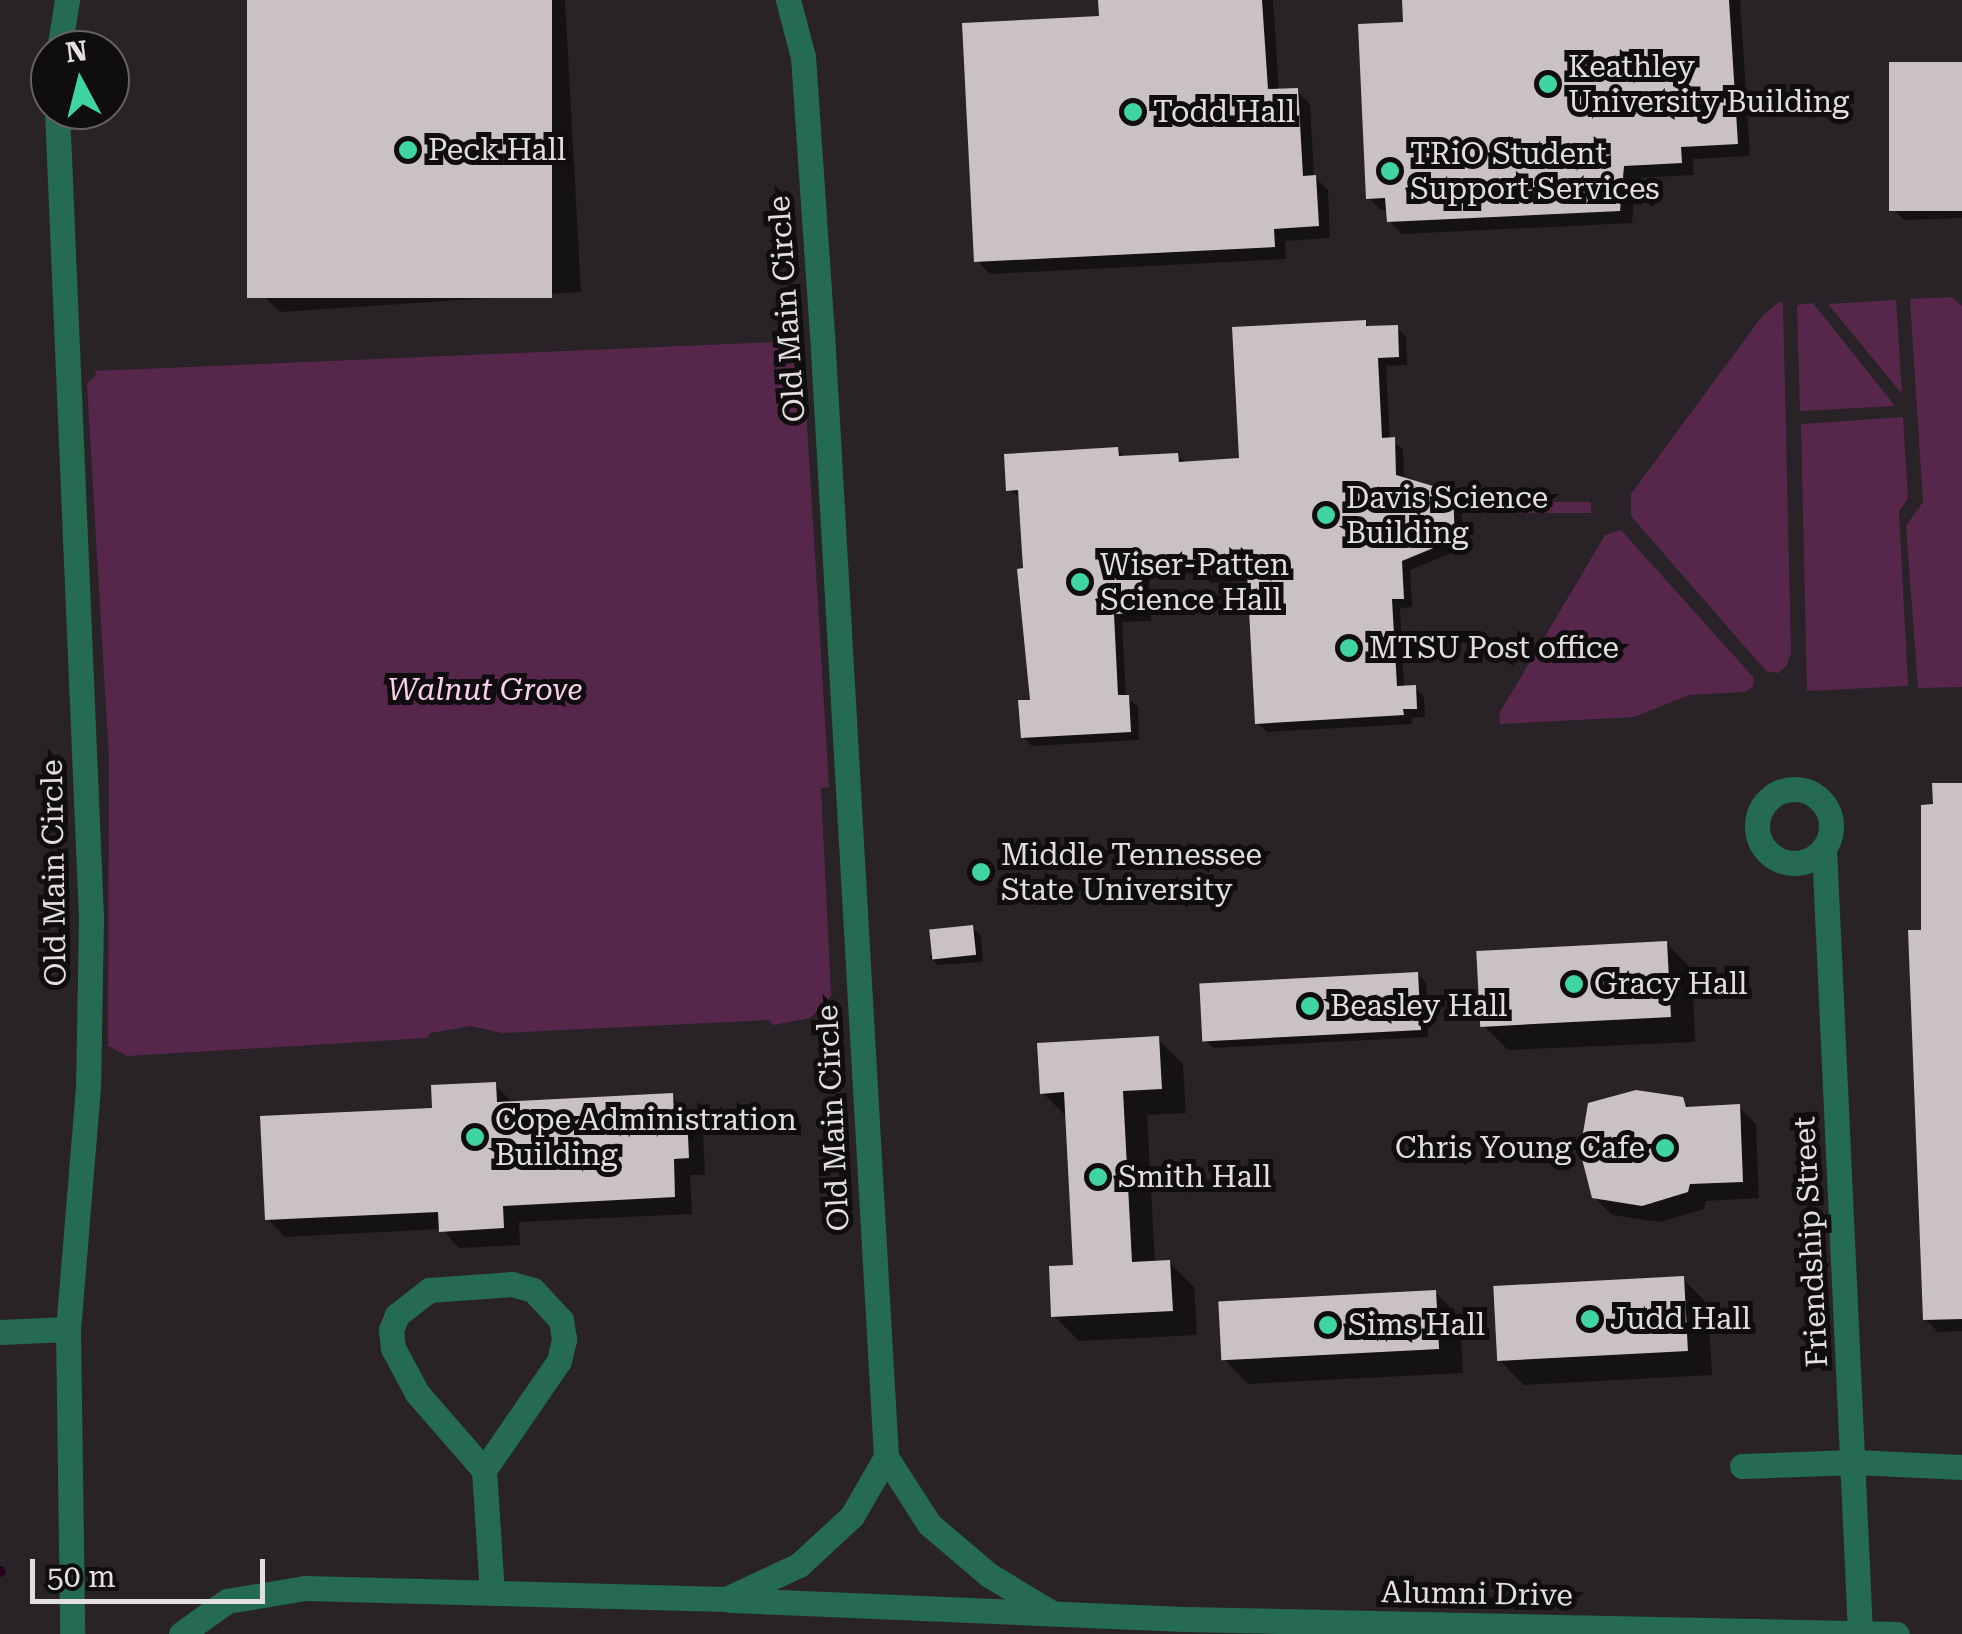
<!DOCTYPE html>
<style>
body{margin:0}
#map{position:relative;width:1962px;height:1634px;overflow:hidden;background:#292327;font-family:"Roboto Serif",serif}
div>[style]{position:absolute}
.green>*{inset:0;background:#57274b;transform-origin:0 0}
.shadow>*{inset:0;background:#0007}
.stream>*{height:10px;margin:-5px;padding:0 5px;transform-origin:5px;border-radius:5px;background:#23011b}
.building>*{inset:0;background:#cac1c7;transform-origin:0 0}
.minor>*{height:25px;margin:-12.5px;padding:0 12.5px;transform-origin:12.5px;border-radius:12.5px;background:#256b52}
.minor>.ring{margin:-12.5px;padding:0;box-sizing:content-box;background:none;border:25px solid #256b52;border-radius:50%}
.dots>*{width:28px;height:28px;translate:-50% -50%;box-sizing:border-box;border:5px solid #100d0f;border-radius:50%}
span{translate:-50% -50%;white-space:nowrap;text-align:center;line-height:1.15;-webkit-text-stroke:10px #100d0f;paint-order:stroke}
.poi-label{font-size:30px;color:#e2dee1}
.left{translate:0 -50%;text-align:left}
.right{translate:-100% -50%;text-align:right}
.street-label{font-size:30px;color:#e2dee1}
.park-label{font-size:30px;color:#fbd1ee;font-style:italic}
.north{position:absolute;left:30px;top:30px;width:100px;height:100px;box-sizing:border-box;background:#100d0f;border:2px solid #646163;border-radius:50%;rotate:353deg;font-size:28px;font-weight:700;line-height:40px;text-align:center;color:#e2dee1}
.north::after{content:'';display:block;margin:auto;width:35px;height:45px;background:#3ed4a3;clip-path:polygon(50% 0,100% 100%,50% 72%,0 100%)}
.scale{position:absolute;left:30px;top:1559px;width:235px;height:45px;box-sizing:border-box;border:5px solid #e2dee1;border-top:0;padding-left:12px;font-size:30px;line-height:35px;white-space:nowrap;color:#e2dee1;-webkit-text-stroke:8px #100d0f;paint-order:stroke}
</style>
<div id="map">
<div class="green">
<div style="clip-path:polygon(1952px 297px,1962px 306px,1962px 687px,1918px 688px,1906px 526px,1923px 502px,1910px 299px)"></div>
<div style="clip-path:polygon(1896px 300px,1902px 394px,1828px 304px)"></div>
<div style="clip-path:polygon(1780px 301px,1783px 305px,1791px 653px,1787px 665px,1778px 673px,1766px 671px,1631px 516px,1631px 494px,1763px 315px)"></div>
<div style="clip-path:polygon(1813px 303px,1895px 406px,1800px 411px,1797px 305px)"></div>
<div style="clip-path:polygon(802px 341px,829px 787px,821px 788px,831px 996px,821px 1008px,810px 1018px,773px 1025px,769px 1020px,502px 1033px,471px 1026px,430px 1033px,427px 1038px,127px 1056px,108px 1046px,109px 759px,87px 384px,97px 374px,94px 371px)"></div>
<div style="clip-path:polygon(1903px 417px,1908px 498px,1899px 512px,1908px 686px,1807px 691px,1801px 424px)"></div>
<div style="left:1591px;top:502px;width:11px;height:119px;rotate:90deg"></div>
<div style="clip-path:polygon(1621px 530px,1754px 678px,1753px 687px,1744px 692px,1689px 695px,1634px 717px,1500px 724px,1499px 714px,1598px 547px,1605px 535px)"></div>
</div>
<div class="shadow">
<div style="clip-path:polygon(249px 0,565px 0,581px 292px,280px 312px,265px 297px)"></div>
<div style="clip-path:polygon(1101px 0,1273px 0,1279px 91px,1297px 91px,1310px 104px,1314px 176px,1328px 190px,1330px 238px,1285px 241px,1286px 259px,990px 274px,977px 261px,1102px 19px)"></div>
<div style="clip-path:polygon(1405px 0,1740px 0,1750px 156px,1693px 159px,1694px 175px,1636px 178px,1632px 223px,1402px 234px,1389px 221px,1388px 210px,1381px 210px,1368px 197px,1406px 24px)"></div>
<div style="clip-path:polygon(1962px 64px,1962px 218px,1904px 220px,1896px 212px)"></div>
<div style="clip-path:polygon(1365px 322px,1372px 329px,1397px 328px,1406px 337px,1407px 365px,1386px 366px,1390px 440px,1403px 449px,1404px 480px,1452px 494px,1461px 504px,1464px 548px,1410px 570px,1412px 607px,1400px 608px,1404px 688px,1415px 688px,1424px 697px,1425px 717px,1411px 718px,1412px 724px,1267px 732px,1257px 723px,1250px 581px,1211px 583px,1202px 573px,1149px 575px,1151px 621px,1122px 622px,1126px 697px,1138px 706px,1139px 740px,1032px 746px,1023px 737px,1033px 702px,1023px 619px,1021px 498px,1009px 490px,1117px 449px,1126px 458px,1177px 455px,1187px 464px,1242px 461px)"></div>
<div style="clip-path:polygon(1962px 785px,1962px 1331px,1938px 1332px,1925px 1319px,1924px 933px,1936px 807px)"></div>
<div style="clip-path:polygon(972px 927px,981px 936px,983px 962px,938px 965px,929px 957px)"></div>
<div style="clip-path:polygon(1666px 943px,1692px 969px,1695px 1042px,1508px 1050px,1483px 1025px)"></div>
<div style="clip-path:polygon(1417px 974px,1426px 982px,1428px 1037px,1213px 1048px,1205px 1040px)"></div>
<div style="clip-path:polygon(1158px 1039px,1183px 1064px,1186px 1113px,1147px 1115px,1155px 1263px,1169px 1262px,1194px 1287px,1197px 1335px,1079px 1341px,1054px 1316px,1076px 1267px,1068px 1118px,1043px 1093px)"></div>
<div style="clip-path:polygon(495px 1085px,512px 1102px,672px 1096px,703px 1134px,705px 1175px,690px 1175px,692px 1214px,519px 1222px,520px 1245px,459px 1248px,442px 1229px,285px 1237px,268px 1219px,435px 1110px)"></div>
<div style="clip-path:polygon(1682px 1100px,1691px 1109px,1739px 1107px,1756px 1124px,1759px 1198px,1706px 1201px,1704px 1209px,1660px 1222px,1612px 1215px,1594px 1197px)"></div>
<div style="clip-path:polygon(1683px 1279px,1708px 1304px,1712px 1375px,1524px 1385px,1499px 1360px)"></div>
<div style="clip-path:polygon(1435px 1292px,1460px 1318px,1463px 1373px,1248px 1384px,1223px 1358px)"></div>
</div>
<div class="stream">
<div style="left:0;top:1571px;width:1px;rotate:45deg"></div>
</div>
<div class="building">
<div style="left:247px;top:0;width:305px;height:298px"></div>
<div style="clip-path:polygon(1098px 0,1262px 0,1268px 89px,1298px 88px,1303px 176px,1316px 175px,1319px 226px,1274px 229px,1275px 247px,974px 262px,962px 23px,1099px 16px)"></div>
<div style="clip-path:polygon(1402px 0,1729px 0,1738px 144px,1681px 147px,1682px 163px,1624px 166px,1620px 211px,1387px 222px,1385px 198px,1366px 199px,1358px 24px,1403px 22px)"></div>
<div style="left:1962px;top:62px;width:149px;height:73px;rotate:90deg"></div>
<div style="clip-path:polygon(1366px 320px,1366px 326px,1398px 325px,1399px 357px,1378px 358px,1382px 438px,1395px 437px,1396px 475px,1453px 492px,1455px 539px,1402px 561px,1404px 599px,1392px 599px,1397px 686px,1416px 685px,1417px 709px,1403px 709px,1404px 715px,1255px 724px,1247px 572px,1200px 575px,1199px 564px,1141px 567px,1143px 613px,1114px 614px,1118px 695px,1129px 695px,1131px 732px,1021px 738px,1018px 700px,1030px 700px,1017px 569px,1023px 568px,1018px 490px,1006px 491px,1004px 454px,1118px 447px,1119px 456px,1178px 453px,1179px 462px,1239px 458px,1232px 327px)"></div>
<div style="clip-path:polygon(1932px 783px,1962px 783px,1962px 1319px,1923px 1320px,1908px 930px,1921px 930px,1921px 805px,1933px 804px)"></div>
<div style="left:973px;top:925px;width:30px;height:44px;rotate:84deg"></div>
<div style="left:1667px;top:941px;width:76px;height:191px;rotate:87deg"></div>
<div style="left:1418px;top:972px;width:58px;height:219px;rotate:87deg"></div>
<div style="clip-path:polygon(1159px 1036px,1162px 1089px,1123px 1091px,1132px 1262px,1170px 1260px,1173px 1311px,1051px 1317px,1049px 1266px,1073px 1265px,1064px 1092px,1040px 1094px,1037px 1043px)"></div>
<div style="clip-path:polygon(496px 1082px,497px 1102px,673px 1093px,674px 1114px,687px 1114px,689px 1158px,674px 1159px,675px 1197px,503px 1206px,504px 1228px,439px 1232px,438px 1212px,265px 1220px,260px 1116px,432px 1108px,431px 1085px)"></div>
<div style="clip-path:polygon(1636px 1090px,1683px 1097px,1686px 1107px,1740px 1104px,1743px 1182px,1690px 1184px,1688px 1192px,1642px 1206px,1592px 1198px,1580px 1151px,1588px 1103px)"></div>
<div style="left:1684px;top:1276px;width:75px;height:191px;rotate:87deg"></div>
<div style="left:1436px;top:1290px;width:59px;height:218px;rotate:87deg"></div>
</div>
<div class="minor">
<div style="left:59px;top:50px;width:51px;rotate:-80.9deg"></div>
<div style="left:57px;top:110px;width:810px;rotate:87.59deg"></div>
<div style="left:91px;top:919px;width:168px;rotate:91deg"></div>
<div style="left:88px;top:1087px;width:243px;rotate:94.7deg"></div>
<div style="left:68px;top:1329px;width:305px;rotate:89.2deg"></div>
<div class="ring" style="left:1757px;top:789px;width:49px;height:49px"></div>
<div style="left:1824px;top:848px;width:785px;rotate:87.37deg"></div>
<div style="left:0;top:1332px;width:68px;rotate:-2.5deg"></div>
<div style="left:886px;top:1457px;width:80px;rotate:57.3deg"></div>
<div style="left:929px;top:1524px;width:79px;rotate:40.4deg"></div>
<div style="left:989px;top:1575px;width:74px;rotate:31.1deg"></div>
<div style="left:1742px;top:1466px;width:113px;rotate:-2deg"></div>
<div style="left:1855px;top:1462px;width:107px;rotate:2.7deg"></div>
<div style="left:484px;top:1470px;width:132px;rotate:-55.5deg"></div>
<div style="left:559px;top:1361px;width:23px;rotate:-77deg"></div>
<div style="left:564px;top:1339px;width:19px;rotate:-99deg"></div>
<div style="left:561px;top:1320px;width:41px;rotate:-133deg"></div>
<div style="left:533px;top:1290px;width:22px;rotate:-164deg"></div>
<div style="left:512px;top:1284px;width:83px;rotate:175.9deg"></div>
<div style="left:429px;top:1290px;width:41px;rotate:142deg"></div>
<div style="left:397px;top:1315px;width:16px;rotate:112deg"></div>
<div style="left:391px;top:1330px;width:18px;rotate:84deg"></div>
<div style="left:393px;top:1348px;width:51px;rotate:61.9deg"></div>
<div style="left:417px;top:1393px;width:102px;rotate:49deg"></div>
<div style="left:484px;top:1470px;width:123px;rotate:86.3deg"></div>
<div style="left:731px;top:1600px;width:453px;rotate:2.4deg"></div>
<div style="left:1184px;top:1619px;width:713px;rotate:1.21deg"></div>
<div style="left:181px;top:1634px;width:57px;rotate:-35.7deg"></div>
<div style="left:227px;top:1601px;width:79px;rotate:-9.5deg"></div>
<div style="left:305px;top:1588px;width:421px;rotate:1.5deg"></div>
<div style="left:726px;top:1599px;width:81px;rotate:-25deg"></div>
<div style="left:799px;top:1565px;width:72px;rotate:-42.8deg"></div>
<div style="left:852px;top:1516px;width:68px;rotate:-60deg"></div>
<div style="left:886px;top:1457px;width:1124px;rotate:-93.26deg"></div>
<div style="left:822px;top:335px;width:279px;rotate:-93.9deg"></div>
<div style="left:803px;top:57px;width:59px;rotate:-104.7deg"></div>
</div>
<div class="dots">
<div style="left:1548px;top:84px;background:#3ed4a3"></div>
<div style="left:1133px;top:112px;background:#3ed4a3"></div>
<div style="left:408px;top:150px;background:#3ed4a3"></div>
<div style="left:1390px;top:171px;background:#3ed4a3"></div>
<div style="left:1326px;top:515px;background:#3ed4a3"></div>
<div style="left:1080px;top:582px;background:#3ed4a3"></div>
<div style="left:1349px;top:648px;background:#3ed4a3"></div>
<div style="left:981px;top:872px;background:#3ed4a3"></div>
<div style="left:1574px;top:984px;background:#3ed4a3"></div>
<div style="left:1310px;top:1006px;background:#3ed4a3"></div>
<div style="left:475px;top:1137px;background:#3ed4a3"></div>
<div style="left:1665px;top:1148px;background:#3ed4a3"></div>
<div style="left:1098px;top:1177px;background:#3ed4a3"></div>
<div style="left:1590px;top:1319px;background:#3ed4a3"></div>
<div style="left:1328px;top:1325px;background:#3ed4a3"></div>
</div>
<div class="poi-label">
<span class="left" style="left:1568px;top:84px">Keathley<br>University Building</span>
<span class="left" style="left:1153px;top:112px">Todd Hall</span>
<span class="left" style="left:428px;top:150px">Peck Hall</span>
<span class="left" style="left:1410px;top:171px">TRiO Student<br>Support Services</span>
<span class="left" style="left:1346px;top:515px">Davis Science<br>Building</span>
<span class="left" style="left:1100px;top:582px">Wiser-Patten<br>Science Hall</span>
<span class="left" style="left:1369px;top:648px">MTSU Post office</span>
<span class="left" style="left:1001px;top:872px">Middle Tennessee<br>State University</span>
<span class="left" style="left:1594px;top:984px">Gracy Hall</span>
<span class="left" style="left:1330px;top:1006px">Beasley Hall</span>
<span class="left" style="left:495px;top:1137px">Cope Administration<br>Building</span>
<span class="right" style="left:1645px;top:1148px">Chris Young Cafe</span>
<span class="left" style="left:1118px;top:1177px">Smith Hall</span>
<span class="left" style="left:1610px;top:1319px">Judd Hall</span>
<span class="left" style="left:1348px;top:1325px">Sims Hall</span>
</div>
<div class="street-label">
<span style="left:787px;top:309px;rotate:-94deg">Old Main Circle</span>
<span style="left:54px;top:873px;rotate:-91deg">Old Main Circle</span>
<span style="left:833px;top:1118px;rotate:-93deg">Old Main Circle</span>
<span style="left:1811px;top:1242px;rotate:-93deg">Friendship Street</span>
<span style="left:1477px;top:1594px;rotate:1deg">Alumni Drive</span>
</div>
<div class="park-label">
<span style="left:485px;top:690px">Walnut Grove</span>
</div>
<div class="north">N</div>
<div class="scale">50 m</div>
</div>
